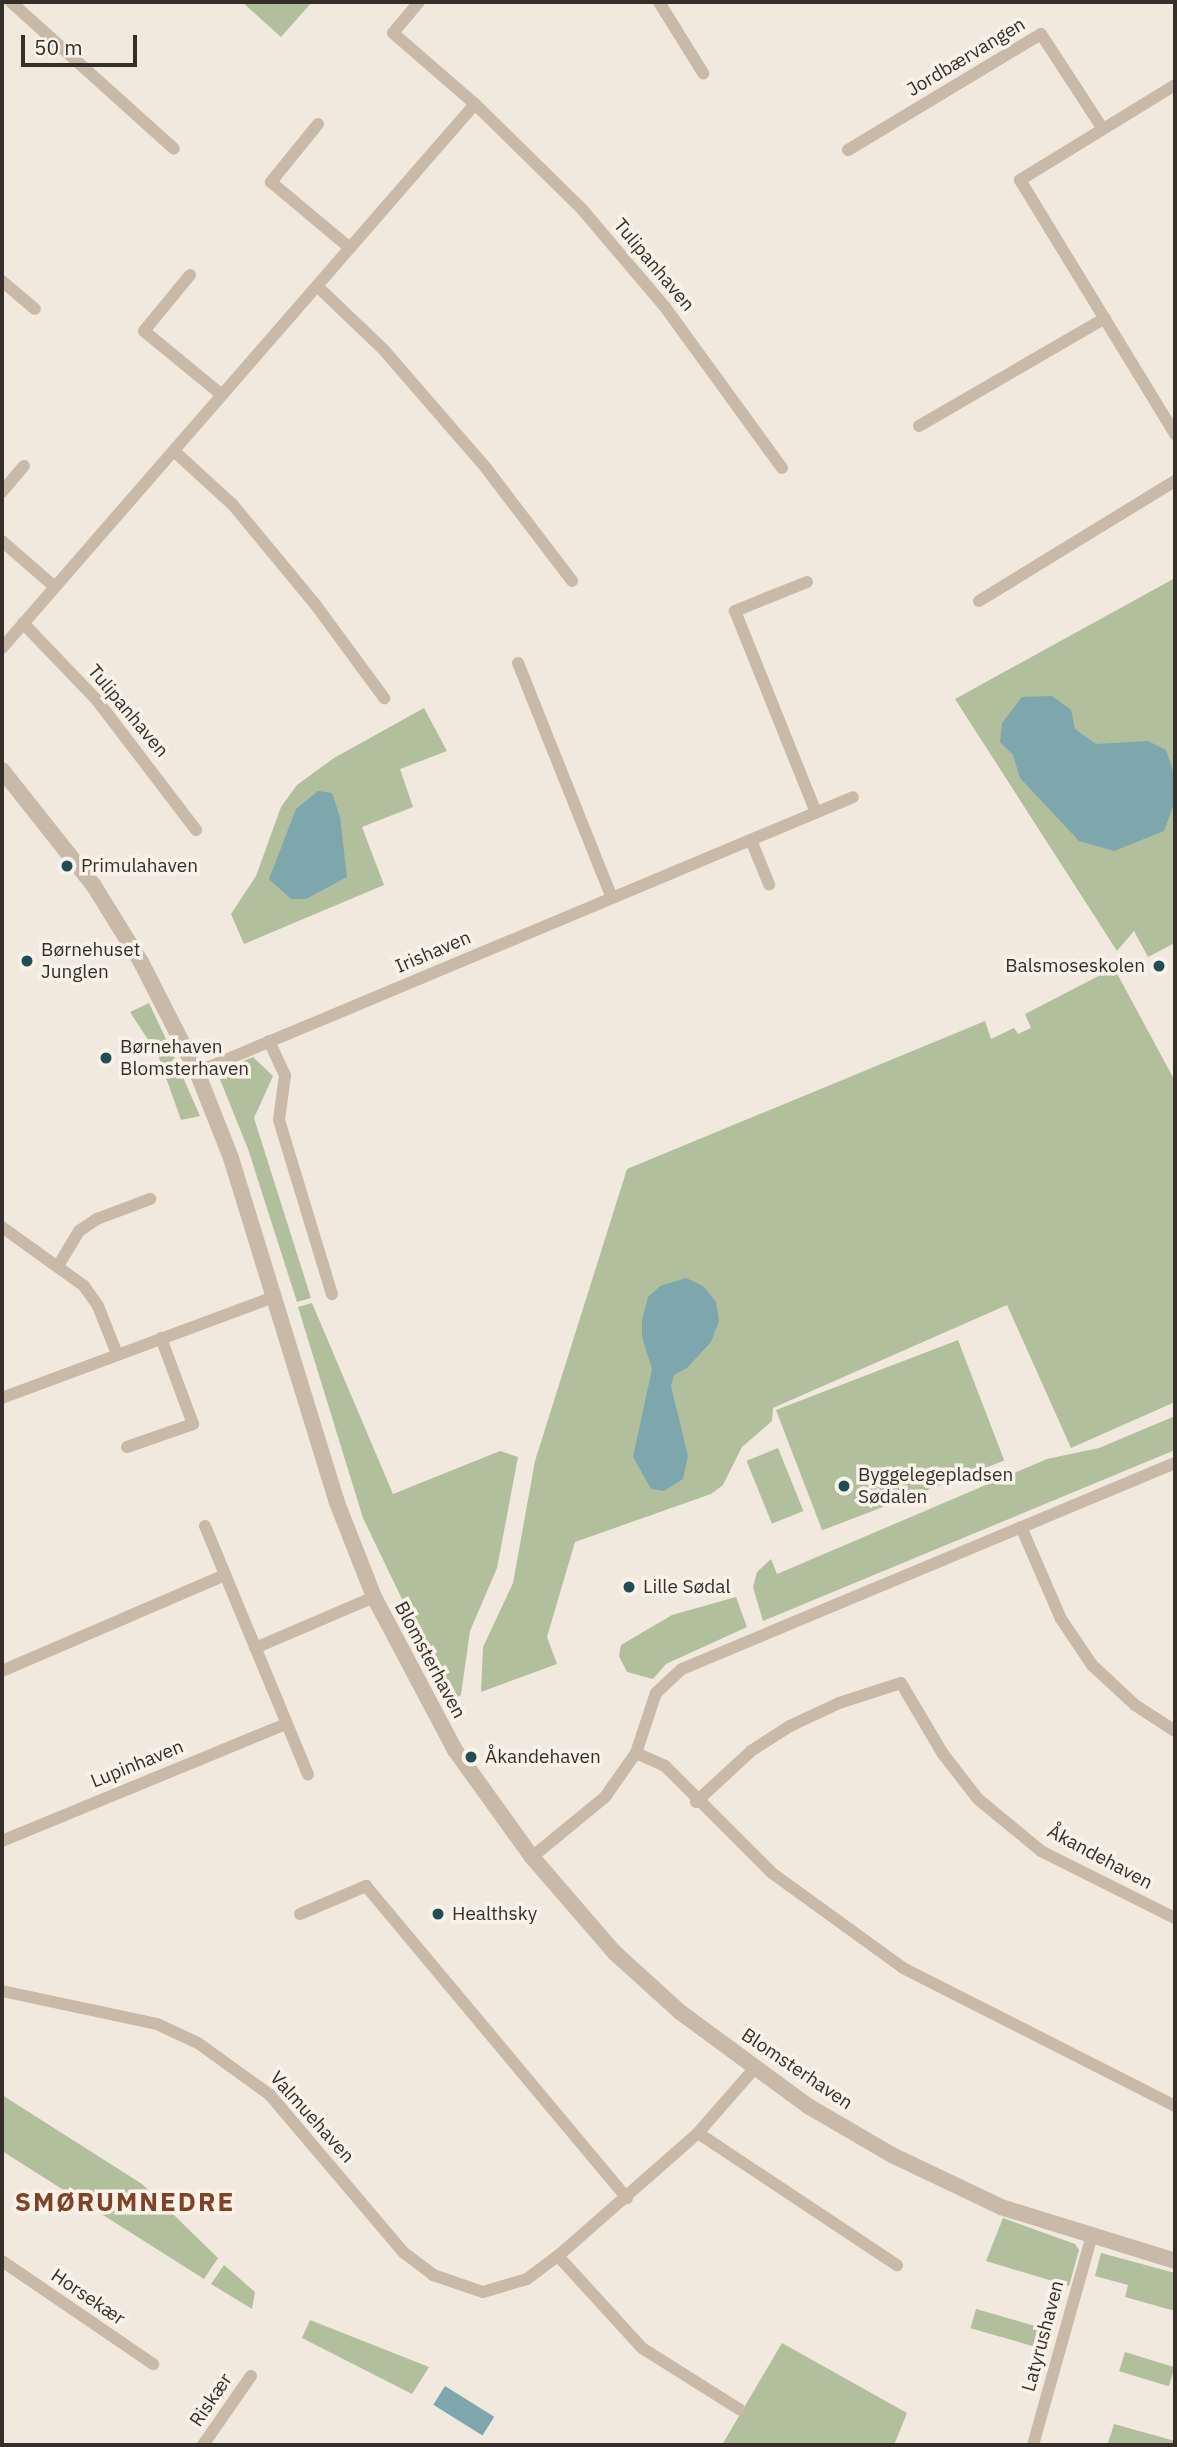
<!DOCTYPE html>
<meta charset="utf-8">
<style>
body{margin:0}
#map{position:relative;width:1177px;height:2447px;overflow:hidden;background:#f1e9dd;font-family:"IBM Plex Sans",sans-serif}
div>[style]{position:absolute}
.green>*{inset:0;background:#b2bf9d;transform-origin:0 0}
.water>*{inset:0;background:#7da7ac;transform-origin:0 0}
.minor>*{height:12px;margin:-6px;padding:0 6px;transform-origin:6px;border-radius:6px;background:#c8b9a9}
.tertiary>*{height:16px;margin:-8px;padding:0 8px;transform-origin:8px;border-radius:8px;background:#c8b9a9}
.dots>*{width:19px;height:19px;translate:-50% -50%;box-sizing:border-box;border:4px solid #f9f2e9;border-radius:50%}
span{translate:-50% -50%;white-space:nowrap;text-align:center;line-height:1.15;-webkit-text-stroke:7px #f9f2e9;paint-order:stroke}
.street-label{font-size:19px;color:#362e29}
.poi-label{font-size:19px;color:#362e29}
.left{translate:0 -50%;text-align:left}
.right{translate:-100% -50%;text-align:right}
.district-label{font-size:26px;color:#814126;font-weight:700;letter-spacing:2px}
.frame{position:absolute;inset:0;border:4px solid #362e29;pointer-events:none}
.scale{position:absolute;left:21px;top:35px;width:116px;height:32px;box-sizing:border-box;border:4px solid #362e29;border-top:0;padding-left:9px;font-size:21px;line-height:24px;white-space:nowrap;color:#362e29;-webkit-text-stroke:5px #f9f2e9;paint-order:stroke}
</style>
<div id="map">
<div class="green">
<div style="clip-path:polygon(242px 2px,312px 2px,281px 37px)"></div>
<div style="clip-path:polygon(1175px 578px,1175px 943px,1148px 957px,1134px 931px,1117px 951px,955px 699px)"></div>
<div style="clip-path:polygon(424px 708px,447px 751px,400px 769px,413px 807px,362px 827px,384px 885px,244px 944px,231px 914px,256px 876px,281px 807px,297px 785px,334px 758px)"></div>
<div style="clip-path:polygon(1114px 968px,1175px 1081px,1175px 1402px,1071px 1448px,1007px 1305px,773px 1408px,772px 1421px,742px 1447px,723px 1485px,711px 1494px,575px 1542px,547px 1637px,557px 1664px,481px 1692px,483px 1647px,513px 1583px,535px 1461px,627px 1169px,985px 1021px,991px 1039px,1014px 1028px,1018px 1034px,1031px 1028px,1025px 1014px)"></div>
<div style="clip-path:polygon(149px 1003px,167px 1041px,200px 1116px,181px 1120px,158px 1055px,130px 1012px)"></div>
<div style="clip-path:polygon(253px 1057px,273px 1076px,254px 1118px,311px 1298px,297px 1302px,248px 1149px,217px 1072px)"></div>
<div style="clip-path:polygon(312px 1303px,393px 1494px,500px 1451px,518px 1457px,497px 1568px,470px 1631px,461px 1695px,451px 1701px,363px 1518px,298px 1307px)"></div>
<div style="left:958px;top:1340px;width:129px;height:195px;rotate:69deg"></div>
<div style="clip-path:polygon(1175px 1416px,1175px 1450px,763px 1621px,753px 1587px,757px 1572px,771px 1559px,777px 1574px,1047px 1459px,1099px 1448px)"></div>
<div style="left:778px;top:1448px;width:68px;height:34px;rotate:68deg"></div>
<div style="clip-path:polygon(736px 1597px,747px 1627px,666px 1664px,653px 1679px,627px 1672px,619px 1656px,621px 1645px,672px 1615px)"></div>
<div style="clip-path:polygon(2px 2095px,142px 2184px,218px 2258px,204px 2279px,2px 2151px)"></div>
<div style="clip-path:polygon(1003px 2218px,1075px 2244px,1079px 2250px,1069px 2286px,986px 2261px)"></div>
<div style="clip-path:polygon(1101px 2253px,1175px 2273px,1175px 2311px,1125px 2297px,1128px 2285px,1095px 2276px)"></div>
<div style="clip-path:polygon(224px 2265px,255px 2292px,252px 2309px,211px 2284px)"></div>
<div style="left:976px;top:2309px;width:76px;height:20px;rotate:16deg"></div>
<div style="clip-path:polygon(310px 2320px,429px 2367px,412px 2394px,302px 2338px)"></div>
<div style="clip-path:polygon(782px 2343px,907px 2413px,894px 2445px,722px 2445px)"></div>
<div style="left:1125px;top:2352px;width:52px;height:20px;rotate:17deg"></div>
<div style="clip-path:polygon(1114px 2424px,1175px 2441px,1175px 2445px,1108px 2443px)"></div>
</div>
<div class="water">
<div style="clip-path:polygon(1052px 696px,1071px 710px,1075px 729px,1096px 744px,1148px 741px,1166px 750px,1175px 777px,1175px 801px,1164px 831px,1114px 851px,1079px 841px,1020px 778px,1013px 755px,1000px 742px,1002px 723px,1022px 697px)"></div>
<div style="clip-path:polygon(318px 791px,332px 793px,340px 817px,347px 877px,306px 899px,291px 899px,269px 879px,296px 809px)"></div>
<div style="clip-path:polygon(686px 1278px,703px 1286px,716px 1302px,719px 1321px,711px 1342px,687px 1368px,674px 1375px,671px 1386px,688px 1456px,683px 1479px,664px 1491px,651px 1489px,633px 1457px,652px 1369px,642px 1337px,642px 1320px,648px 1297px,660px 1286px)"></div>
<div style="left:445px;top:2386px;width:58px;height:22px;rotate:32deg"></div>
</div>
<div class="minor">
<div style="left:11px;top:2px;width:219px;rotate:42deg"></div>
<div style="left:419px;top:2px;width:40px;rotate:130deg"></div>
<div style="left:393px;top:33px;width:108px;rotate:40.9deg"></div>
<div style="left:475px;top:104px;width:148px;rotate:44.5deg"></div>
<div style="left:581px;top:208px;width:130px;rotate:49.7deg"></div>
<div style="left:665px;top:307px;width:199px;rotate:54deg"></div>
<div style="left:659px;top:2px;width:84px;rotate:58.2deg"></div>
<div style="left:1175px;top:85px;width:182px;rotate:148.5deg"></div>
<div style="left:1020px;top:180px;width:298px;rotate:58.6deg"></div>
<div style="left:318px;top:124px;width:75px;rotate:129deg"></div>
<div style="left:271px;top:182px;width:103px;rotate:39.9deg"></div>
<div style="left:848px;top:150px;width:225px;rotate:-31deg"></div>
<div style="left:1041px;top:34px;width:113px;rotate:56.9deg"></div>
<div style="left:190px;top:275px;width:72px;rotate:129.4deg"></div>
<div style="left:144px;top:331px;width:101px;rotate:39.4deg"></div>
<div style="left:2px;top:281px;width:43px;rotate:40.3deg"></div>
<div style="left:317px;top:286px;width:91px;rotate:43.7deg"></div>
<div style="left:383px;top:349px;width:157px;rotate:49.1deg"></div>
<div style="left:486px;top:468px;width:142px;rotate:52.7deg"></div>
<div style="left:919px;top:426px;width:215px;rotate:-30.1deg"></div>
<div style="left:174px;top:451px;width:80px;rotate:42.5deg"></div>
<div style="left:233px;top:505px;width:129px;rotate:50.4deg"></div>
<div style="left:315px;top:604px;width:117px;rotate:53.7deg"></div>
<div style="left:2px;top:492px;width:34px;rotate:-50deg"></div>
<div style="left:2px;top:541px;width:70px;rotate:41deg"></div>
<div style="left:807px;top:582px;width:78px;rotate:158.1deg"></div>
<div style="left:735px;top:611px;width:217px;rotate:68.1deg"></div>
<div style="left:979px;top:601px;width:230px;rotate:-31.5deg"></div>
<div style="left:23px;top:623px;width:105px;rotate:46.2deg"></div>
<div style="left:96px;top:699px;width:165px;rotate:52.6deg"></div>
<div style="left:2px;top:648px;width:721px;rotate:-48.99deg"></div>
<div style="left:518px;top:663px;width:253px;rotate:68.2deg"></div>
<div style="left:751px;top:840px;width:48px;rotate:67.8deg"></div>
<div style="left:269px;top:1041px;width:38px;rotate:65deg"></div>
<div style="left:285px;top:1075px;width:45px;rotate:97.6deg"></div>
<div style="left:279px;top:1120px;width:182px;rotate:73.1deg"></div>
<div style="left:197px;top:1072px;width:711px;rotate:-22.74deg"></div>
<div style="left:2px;top:1227px;width:101px;rotate:35.7deg"></div>
<div style="left:84px;top:1286px;width:24px;rotate:55deg"></div>
<div style="left:98px;top:1306px;width:52px;rotate:68.4deg"></div>
<div style="left:58px;top:1266px;width:41px;rotate:-59deg"></div>
<div style="left:79px;top:1231px;width:22px;rotate:-34deg"></div>
<div style="left:97px;top:1219px;width:57px;rotate:-20.7deg"></div>
<div style="left:2px;top:1398px;width:290px;rotate:-20.4deg"></div>
<div style="left:127px;top:1447px;width:70px;rotate:-19.2deg"></div>
<div style="left:193px;top:1424px;width:92px;rotate:-110.4deg"></div>
<div style="left:205px;top:1526px;width:269px;rotate:67.5deg"></div>
<div style="left:1021px;top:1527px;width:100px;rotate:66.5deg"></div>
<div style="left:1061px;top:1619px;width:55px;rotate:56deg"></div>
<div style="left:1092px;top:1665px;width:59px;rotate:42.9deg"></div>
<div style="left:1135px;top:1705px;width:48px;rotate:33deg"></div>
<div style="left:255px;top:1648px;width:129px;rotate:-23.2deg"></div>
<div style="left:2px;top:1671px;width:243px;rotate:-23.3deg"></div>
<div style="left:636px;top:1753px;width:32px;rotate:24deg"></div>
<div style="left:665px;top:1766px;width:151px;rotate:45deg"></div>
<div style="left:772px;top:1873px;width:162px;rotate:35.9deg"></div>
<div style="left:903px;top:1968px;width:305px;rotate:26.9deg"></div>
<div style="left:696px;top:1802px;width:75px;rotate:-42.8deg"></div>
<div style="left:751px;top:1751px;width:46px;rotate:-32.7deg"></div>
<div style="left:790px;top:1726px;width:54px;rotate:-25.1deg"></div>
<div style="left:839px;top:1703px;width:65px;rotate:-17.9deg"></div>
<div style="left:901px;top:1683px;width:82px;rotate:59.4deg"></div>
<div style="left:943px;top:1754px;width:57px;rotate:52.1deg"></div>
<div style="left:978px;top:1799px;width:82px;rotate:39.5deg"></div>
<div style="left:1041px;top:1851px;width:150px;rotate:26.6deg"></div>
<div style="left:2px;top:1841px;width:307px;rotate:-22.4deg"></div>
<div style="left:532px;top:1857px;width:94px;rotate:-39.4deg"></div>
<div style="left:605px;top:1797px;width:54px;rotate:-54.8deg"></div>
<div style="left:636px;top:1753px;width:63px;rotate:-71.6deg"></div>
<div style="left:656px;top:1693px;width:35px;rotate:-43deg"></div>
<div style="left:682px;top:1669px;width:534px;rotate:-22.68deg"></div>
<div style="left:300px;top:1914px;width:72px;rotate:-23deg"></div>
<div style="left:366px;top:1886px;width:407px;rotate:50.1deg"></div>
<div style="left:2px;top:1991px;width:158px;rotate:12deg"></div>
<div style="left:157px;top:2024px;width:45px;rotate:24.9deg"></div>
<div style="left:198px;top:2043px;width:89px;rotate:35.8deg"></div>
<div style="left:270px;top:2095px;width:206px;rotate:49.7deg"></div>
<div style="left:403px;top:2252px;width:38px;rotate:37deg"></div>
<div style="left:433px;top:2275px;width:53px;rotate:18.8deg"></div>
<div style="left:483px;top:2292px;width:46px;rotate:-16.5deg"></div>
<div style="left:527px;top:2279px;width:39px;rotate:-37deg"></div>
<div style="left:558px;top:2256px;width:186px;rotate:-41.3deg"></div>
<div style="left:698px;top:2133px;width:85px;rotate:-48.8deg"></div>
<div style="left:698px;top:2133px;width:239px;rotate:33.6deg"></div>
<div style="left:558px;top:2256px;width:125px;rotate:47.6deg"></div>
<div style="left:642px;top:2348px;width:115px;rotate:32.2deg"></div>
<div style="left:2px;top:2261px;width:183px;rotate:34.3deg"></div>
<div style="left:203px;top:2445px;width:84px;rotate:-55.2deg"></div>
<div style="left:1033px;top:2445px;width:215px;rotate:-74.3deg"></div>
</div>
<div class="tertiary">
<div style="left:2px;top:770px;width:148px;rotate:51.6deg"></div>
<div style="left:94px;top:886px;width:89px;rotate:58.3deg"></div>
<div style="left:141px;top:962px;width:123px;rotate:63deg"></div>
<div style="left:197px;top:1072px;width:92px;rotate:68.4deg"></div>
<div style="left:231px;top:1158px;width:358px;rotate:72.9deg"></div>
<div style="left:336px;top:1500px;width:104px;rotate:68.6deg"></div>
<div style="left:374px;top:1597px;width:173px;rotate:62.1deg"></div>
<div style="left:455px;top:1750px;width:132px;rotate:54.3deg"></div>
<div style="left:532px;top:1857px;width:127px;rotate:49.2deg"></div>
<div style="left:615px;top:1953px;width:88px;rotate:42.2deg"></div>
<div style="left:680px;top:2012px;width:159px;rotate:36.3deg"></div>
<div style="left:808px;top:2106px;width:97px;rotate:30.3deg"></div>
<div style="left:892px;top:2155px;width:121px;rotate:25.5deg"></div>
<div style="left:1001px;top:2207px;width:182px;rotate:17.2deg"></div>
</div>
<div class="dots">
<div style="left:67px;top:866px;background:#204e55"></div>
<div style="left:27px;top:961px;background:#204e55"></div>
<div style="left:1159px;top:966px;background:#204e55"></div>
<div style="left:106px;top:1058px;background:#204e55"></div>
<div style="left:844px;top:1486px;background:#204e55"></div>
<div style="left:629px;top:1587px;background:#204e55"></div>
<div style="left:471px;top:1757px;background:#204e55"></div>
<div style="left:438px;top:1914px;background:#204e55"></div>
</div>
<div class="street-label">
<span style="left:966px;top:57px;rotate:-31deg">Jordbærvangen</span>
<span style="left:654px;top:265px;rotate:50deg">Tulipanhaven</span>
<span style="left:128px;top:711px;rotate:50deg">Tulipanhaven</span>
<span style="left:433px;top:952px;rotate:-23deg">Irishaven</span>
<span style="left:430px;top:1660px;rotate:62deg">Blomsterhaven</span>
<span style="left:137px;top:1764px;rotate:-22deg">Lupinhaven</span>
<span style="left:1100px;top:1857px;rotate:28deg">Åkandehaven</span>
<span style="left:797px;top:2069px;rotate:34deg">Blomsterhaven</span>
<span style="left:312px;top:2117px;rotate:48deg">Valmuehaven</span>
<span style="left:88px;top:2297px;rotate:34deg">Horsekær</span>
<span style="left:1043px;top:2336px;rotate:-75deg">Latyrushaven</span>
<span style="left:211px;top:2400px;rotate:-56deg">Riskær</span>
</div>
<div class="poi-label">
<span class="left" style="left:81px;top:866px">Primulahaven</span>
<span class="left" style="left:41px;top:961px">Børnehuset<br>Junglen</span>
<span class="right" style="left:1145px;top:966px">Balsmoseskolen</span>
<span class="left" style="left:120px;top:1058px">Børnehaven<br>Blomsterhaven</span>
<span class="left" style="left:858px;top:1486px">Byggelegepladsen<br>Sødalen</span>
<span class="left" style="left:643px;top:1587px">Lille Sødal</span>
<span class="left" style="left:485px;top:1757px">Åkandehaven</span>
<span class="left" style="left:452px;top:1914px">Healthsky</span>
</div>
<div class="district-label">
<span style="left:125px;top:2202px">SMØRUMNEDRE</span>
</div>
<div class="frame"></div>
<div class="scale">50 m</div>
</div>
